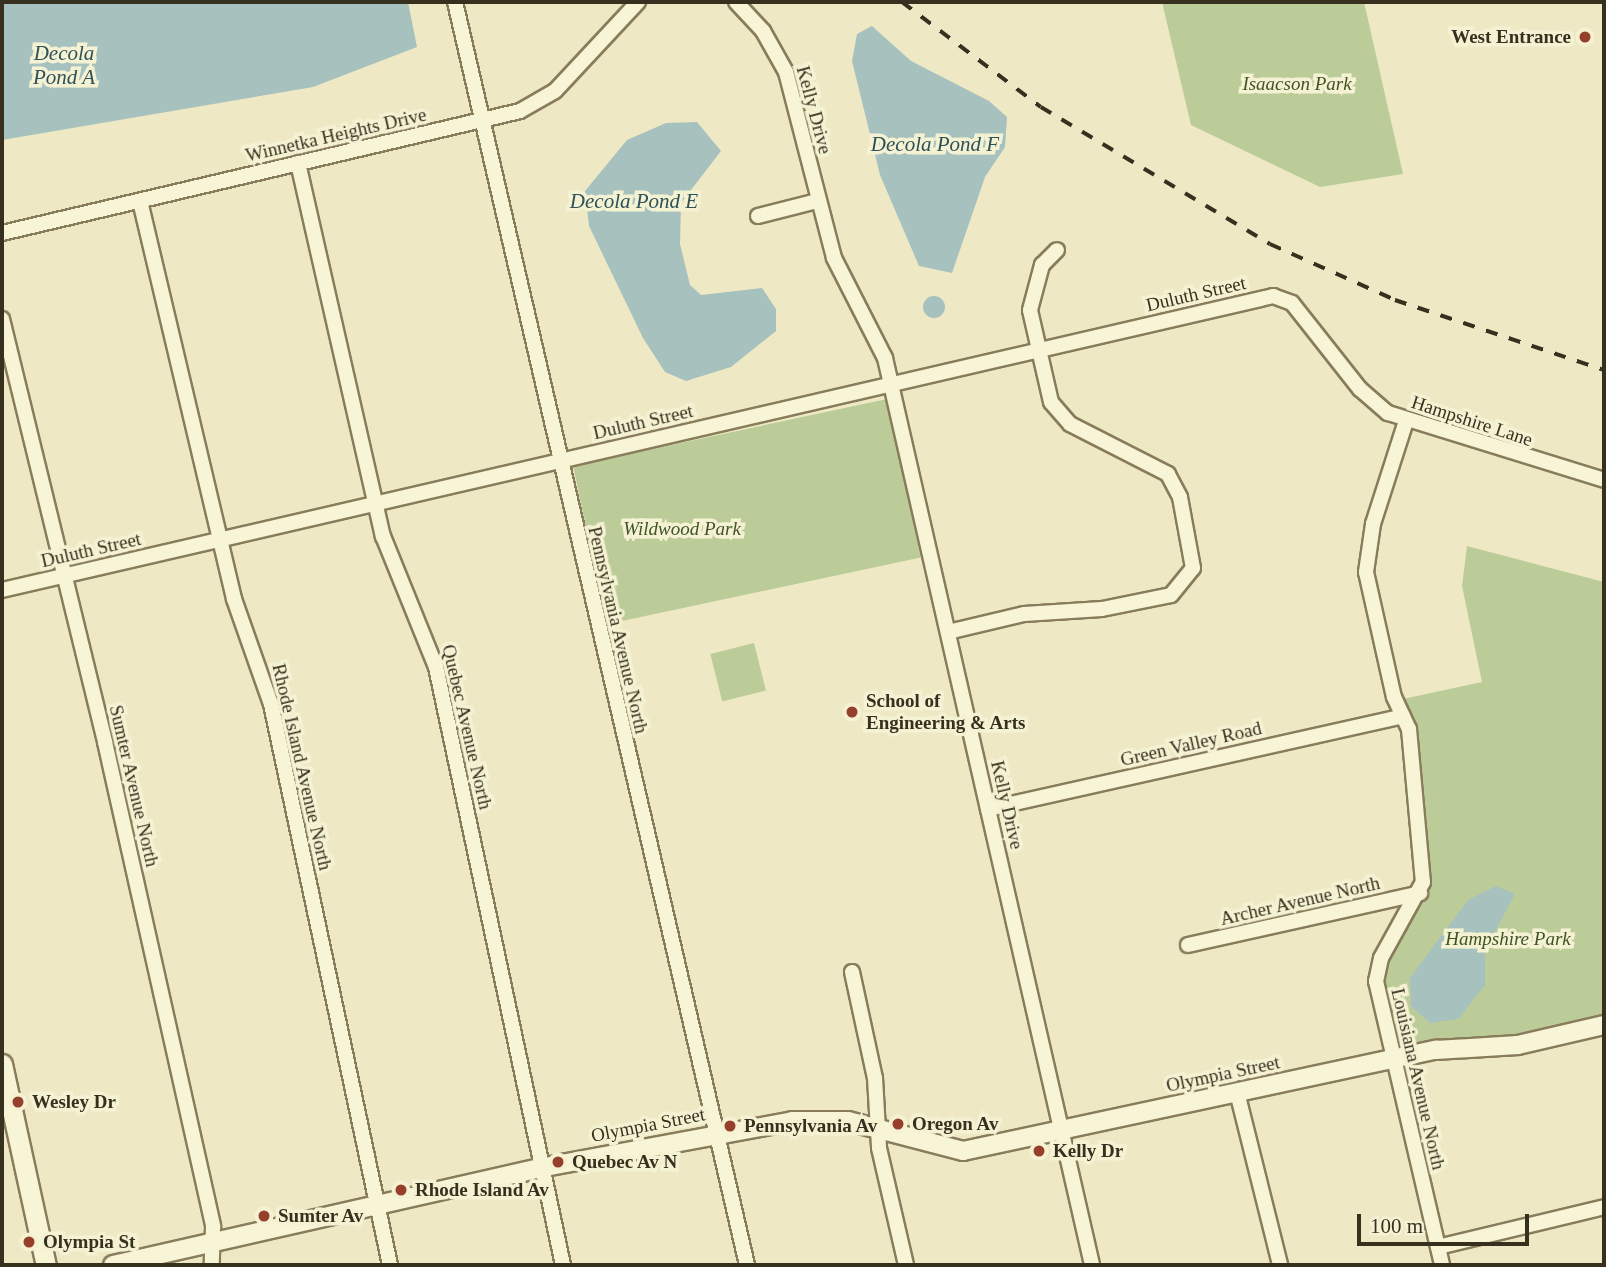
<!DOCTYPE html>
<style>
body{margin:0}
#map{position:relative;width:1606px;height:1267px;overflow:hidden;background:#eee9c4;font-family:Georgia,serif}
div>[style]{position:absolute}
.green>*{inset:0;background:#bccc98;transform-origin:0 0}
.water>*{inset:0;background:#a6c1be}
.round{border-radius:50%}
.roads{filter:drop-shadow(2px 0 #887c5b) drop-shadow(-2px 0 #887c5b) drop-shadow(0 2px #887c5b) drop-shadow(0 -2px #887c5b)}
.minor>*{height:14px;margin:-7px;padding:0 7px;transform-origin:7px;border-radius:7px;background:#f8f5d7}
.tertiary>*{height:18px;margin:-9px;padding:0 9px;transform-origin:9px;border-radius:9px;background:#f8f5d7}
.secondary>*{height:19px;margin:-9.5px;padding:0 9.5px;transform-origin:9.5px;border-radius:9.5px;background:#f8f5d7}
.rail>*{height:3.5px;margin-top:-1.75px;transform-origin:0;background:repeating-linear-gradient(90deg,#38301e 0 12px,transparent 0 24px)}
.dots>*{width:19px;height:19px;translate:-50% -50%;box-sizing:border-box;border:4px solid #f5f2d4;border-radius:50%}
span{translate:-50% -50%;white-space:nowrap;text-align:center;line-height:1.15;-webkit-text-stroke:7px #f5f2d4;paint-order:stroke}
.poi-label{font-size:19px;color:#38301e;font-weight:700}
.right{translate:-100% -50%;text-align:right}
.left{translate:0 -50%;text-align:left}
.park-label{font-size:19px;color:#3f5425;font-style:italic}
.street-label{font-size:19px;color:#38301e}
.water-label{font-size:21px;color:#2e5258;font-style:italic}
.frame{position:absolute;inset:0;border:4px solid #38301e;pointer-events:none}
.scale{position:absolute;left:1357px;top:1214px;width:172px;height:32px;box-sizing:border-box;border:4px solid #38301e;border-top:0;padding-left:9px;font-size:21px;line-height:24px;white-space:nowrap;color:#38301e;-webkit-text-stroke:5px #f5f2d4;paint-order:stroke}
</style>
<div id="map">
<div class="green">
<div style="clip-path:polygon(1162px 2px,1364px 2px,1403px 174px,1320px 187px,1191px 125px)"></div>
<div style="left:887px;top:399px;width:162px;height:321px;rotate:78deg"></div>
<div style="clip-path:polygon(1467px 546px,1604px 582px,1604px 1016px,1513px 1037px,1399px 1045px,1383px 981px,1386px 962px,1425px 894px,1430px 866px,1417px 731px,1403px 699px,1482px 682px,1462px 586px)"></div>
<div style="left:754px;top:643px;width:49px;height:45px;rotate:76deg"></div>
</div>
<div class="water">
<div style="clip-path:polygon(2px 2px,408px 2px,417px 47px,313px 87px,2px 140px)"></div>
<div style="clip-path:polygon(872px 26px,911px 61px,989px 101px,1007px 117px,1005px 147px,985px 177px,952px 273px,919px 266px,880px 175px,852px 61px,857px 34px)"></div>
<div style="clip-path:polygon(697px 122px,721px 151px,681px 203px,680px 244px,690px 285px,701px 295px,762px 288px,776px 309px,776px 331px,731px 367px,686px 381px,665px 372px,643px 338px,589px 226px,585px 191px,627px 140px,666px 123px)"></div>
<div class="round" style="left:923px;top:296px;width:22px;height:22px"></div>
<div style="clip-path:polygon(1496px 886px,1515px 894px,1485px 950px,1485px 985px,1458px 1019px,1430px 1023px,1411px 1006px,1410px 978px,1468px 900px)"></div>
</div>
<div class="roads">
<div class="minor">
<div style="left:455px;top:2px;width:1296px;rotate:76.98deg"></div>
<div style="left:736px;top:2px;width:40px;rotate:47deg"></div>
<div style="left:763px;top:31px;width:47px;rotate:60.7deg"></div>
<div style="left:786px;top:72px;width:192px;rotate:75.5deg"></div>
<div style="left:834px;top:258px;width:112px;rotate:63deg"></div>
<div style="left:885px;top:358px;width:930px;rotate:77.14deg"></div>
<div style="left:298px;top:163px;width:383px;rotate:77.2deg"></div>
<div style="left:383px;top:536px;width:141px;rotate:68deg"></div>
<div style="left:436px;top:667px;width:611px;rotate:78.01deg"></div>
<div style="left:140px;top:201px;width:409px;rotate:76.7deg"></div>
<div style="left:234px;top:599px;width:111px;rotate:70.6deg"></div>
<div style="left:271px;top:704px;width:573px;rotate:78.02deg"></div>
<div style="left:758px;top:216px;width:61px;rotate:-14.3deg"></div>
<div style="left:2px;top:233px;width:532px;rotate:-13.25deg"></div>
<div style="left:520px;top:111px;width:40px;rotate:-29.7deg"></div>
<div style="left:555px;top:91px;width:122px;rotate:-47deg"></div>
<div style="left:2px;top:319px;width:435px;rotate:76.3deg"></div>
<div style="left:105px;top:742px;width:497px;rotate:77.4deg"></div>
<div style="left:213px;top:1227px;width:38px;rotate:92deg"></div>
<div style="left:1406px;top:421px;width:108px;rotate:107.8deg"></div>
<div style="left:1373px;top:524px;width:49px;rotate:98.3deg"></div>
<div style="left:1366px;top:572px;width:128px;rotate:77.4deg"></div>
<div style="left:1394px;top:697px;width:35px;rotate:65deg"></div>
<div style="left:1409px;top:729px;width:154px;rotate:84.8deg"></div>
<div style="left:1423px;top:882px;width:87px;rotate:118.9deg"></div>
<div style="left:1381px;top:958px;width:24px;rotate:102deg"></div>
<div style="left:1376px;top:981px;width:292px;rotate:76.9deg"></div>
<div style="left:2px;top:590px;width:1305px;rotate:-13.02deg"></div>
<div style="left:1273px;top:296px;width:20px;rotate:20deg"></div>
<div style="left:1292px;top:303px;width:110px;rotate:51.7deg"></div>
<div style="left:1360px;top:389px;width:37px;rotate:41deg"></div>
<div style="left:1388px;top:413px;width:226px;rotate:17.2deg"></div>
<div style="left:948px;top:632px;width:78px;rotate:-13.3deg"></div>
<div style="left:1024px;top:614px;width:78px;rotate:-3.7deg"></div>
<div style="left:1102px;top:609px;width:70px;rotate:-11.5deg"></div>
<div style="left:1171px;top:595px;width:35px;rotate:-51deg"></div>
<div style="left:1193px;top:568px;width:72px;rotate:-100.4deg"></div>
<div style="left:1180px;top:497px;width:26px;rotate:-118deg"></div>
<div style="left:1168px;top:474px;width:110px;rotate:-153deg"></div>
<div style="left:1070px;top:424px;width:29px;rotate:-131deg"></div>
<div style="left:1051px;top:402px;width:94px;rotate:-102.9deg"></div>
<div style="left:1030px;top:310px;width:47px;rotate:-75.1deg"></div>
<div style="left:1042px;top:265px;width:21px;rotate:-45deg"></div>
<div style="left:988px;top:809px;width:425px;rotate:-12.6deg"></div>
<div style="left:1188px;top:945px;width:238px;rotate:-12.6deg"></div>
<div style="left:852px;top:972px;width:108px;rotate:77.8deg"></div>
<div style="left:875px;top:1078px;width:70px;rotate:86.7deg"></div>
<div style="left:879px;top:1148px;width:120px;rotate:77deg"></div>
<div style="left:1237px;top:1092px;width:178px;rotate:76deg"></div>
<div style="left:1438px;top:1247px;width:171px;rotate:-13.5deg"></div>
</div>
<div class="tertiary">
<div style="left:113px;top:1265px;width:443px;rotate:-12.8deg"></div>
<div style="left:545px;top:1167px;width:251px;rotate:-10.5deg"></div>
<div style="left:792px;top:1121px;width:56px"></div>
<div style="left:848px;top:1121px;width:119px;rotate:14.6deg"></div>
<div style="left:963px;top:1151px;width:484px;rotate:-12.1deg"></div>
<div style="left:1436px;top:1050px;width:82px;rotate:-3.5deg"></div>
<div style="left:1518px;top:1045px;width:88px;rotate:-13.1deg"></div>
</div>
<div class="secondary">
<div style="left:2px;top:1064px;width:206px;rotate:77.7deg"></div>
</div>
</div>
<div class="rail">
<div style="left:902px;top:2px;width:174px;rotate:37.1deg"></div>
<div style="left:1041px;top:107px;width:267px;rotate:30.9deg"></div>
<div style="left:1270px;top:244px;width:137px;rotate:24.1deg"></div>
<div style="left:1395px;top:300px;width:220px;rotate:18.5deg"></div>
</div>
<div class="dots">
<div style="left:1585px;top:37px;background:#963f2b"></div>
<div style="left:852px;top:712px;background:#963f2b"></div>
<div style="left:18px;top:1102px;background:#963f2b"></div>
<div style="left:898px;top:1124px;background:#963f2b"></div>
<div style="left:730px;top:1126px;background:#963f2b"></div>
<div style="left:1039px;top:1151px;background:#963f2b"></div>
<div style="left:558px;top:1162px;background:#963f2b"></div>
<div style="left:401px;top:1190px;background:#963f2b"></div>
<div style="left:264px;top:1216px;background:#963f2b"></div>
<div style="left:29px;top:1242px;background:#963f2b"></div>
</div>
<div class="poi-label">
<span class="right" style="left:1571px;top:37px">West Entrance</span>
<span class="left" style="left:866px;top:712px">School of<br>Engineering &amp; Arts</span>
<span class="left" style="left:32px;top:1102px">Wesley Dr</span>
<span class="left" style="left:912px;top:1124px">Oregon Av</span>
<span class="left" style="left:744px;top:1126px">Pennsylvania Av</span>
<span class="left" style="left:1053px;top:1151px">Kelly Dr</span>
<span class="left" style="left:572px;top:1162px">Quebec Av N</span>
<span class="left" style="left:415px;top:1190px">Rhode Island Av</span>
<span class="left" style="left:278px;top:1216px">Sumter Av</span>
<span class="left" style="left:43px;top:1242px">Olympia St</span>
</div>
<div class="park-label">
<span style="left:1297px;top:84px">Isaacson Park</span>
<span style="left:682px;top:529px">Wildwood Park</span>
<span style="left:1508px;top:939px">Hampshire Park</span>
</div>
<div class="street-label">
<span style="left:814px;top:110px;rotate:75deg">Kelly Drive</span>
<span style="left:336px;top:135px;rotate:-13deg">Winnetka Heights Drive</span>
<span style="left:1196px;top:294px;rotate:-13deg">Duluth Street</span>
<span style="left:1472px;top:421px;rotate:18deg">Hampshire Lane</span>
<span style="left:643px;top:422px;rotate:-13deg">Duluth Street</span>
<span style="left:91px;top:550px;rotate:-13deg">Duluth Street</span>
<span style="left:618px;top:630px;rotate:77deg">Pennsylvania Avenue North</span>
<span style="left:467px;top:727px;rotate:77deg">Quebec Avenue North</span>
<span style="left:1191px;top:744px;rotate:-13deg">Green Valley Road</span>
<span style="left:302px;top:767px;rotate:77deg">Rhode Island Avenue North</span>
<span style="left:134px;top:786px;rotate:77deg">Sumter Avenue North</span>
<span style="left:1007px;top:805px;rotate:77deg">Kelly Drive</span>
<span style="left:1300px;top:901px;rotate:-13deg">Archer Avenue North</span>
<span style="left:1223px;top:1074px;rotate:-12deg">Olympia Street</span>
<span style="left:1418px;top:1079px;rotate:77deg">Louisiana Avenue North</span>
<span style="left:648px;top:1125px;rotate:-11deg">Olympia Street</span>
</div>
<div class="water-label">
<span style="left:64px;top:65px">Decola<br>Pond A</span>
<span style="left:935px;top:144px">Decola Pond F</span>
<span style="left:634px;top:201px">Decola Pond E</span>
</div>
<div class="frame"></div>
<div class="scale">100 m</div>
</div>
